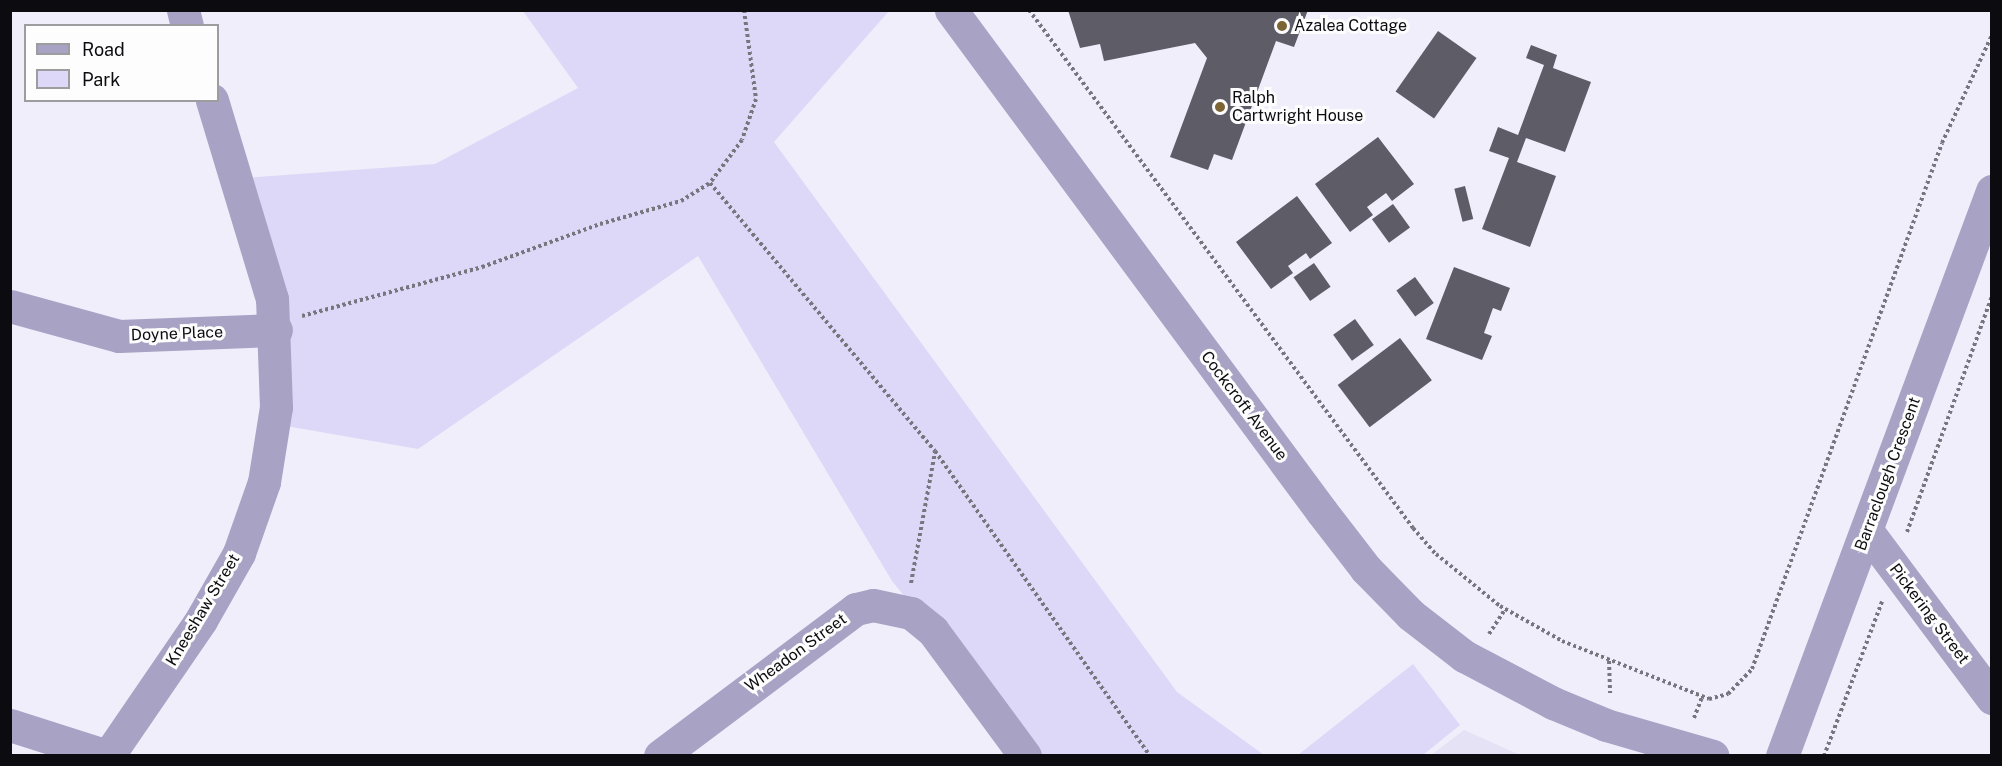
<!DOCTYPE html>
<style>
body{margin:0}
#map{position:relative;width:2002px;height:766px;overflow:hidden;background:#f0eefb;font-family:"Public Sans",sans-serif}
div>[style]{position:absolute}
.built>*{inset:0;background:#e5e2f5}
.green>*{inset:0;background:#ddd8f7}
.building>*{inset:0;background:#5e5c67;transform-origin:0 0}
.path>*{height:4px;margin-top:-2px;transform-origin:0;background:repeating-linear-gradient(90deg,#77767e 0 3px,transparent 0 6px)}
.minor>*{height:33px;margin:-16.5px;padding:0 16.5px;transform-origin:16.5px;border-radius:16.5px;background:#a8a2c5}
.dots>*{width:16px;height:16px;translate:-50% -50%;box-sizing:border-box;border:3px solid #fdfdfd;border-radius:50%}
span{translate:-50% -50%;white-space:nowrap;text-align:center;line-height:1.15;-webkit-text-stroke:6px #fdfdfd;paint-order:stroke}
.poi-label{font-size:16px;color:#0c0b0f}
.left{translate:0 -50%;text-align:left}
.street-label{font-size:16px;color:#0c0b0f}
.frame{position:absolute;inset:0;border:12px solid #0c0b0f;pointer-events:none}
.legend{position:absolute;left:24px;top:24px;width:195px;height:78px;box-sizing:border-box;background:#fdfdfd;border:2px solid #9d9c9e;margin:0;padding:8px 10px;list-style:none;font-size:18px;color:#0c0b0f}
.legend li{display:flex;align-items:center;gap:12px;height:30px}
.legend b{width:30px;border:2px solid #9d9c9e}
</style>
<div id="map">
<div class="built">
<div style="clip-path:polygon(1464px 730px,1520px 755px,1431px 755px)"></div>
</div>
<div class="green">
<div style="clip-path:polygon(523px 11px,889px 11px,774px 142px,1177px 692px,1264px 755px,1033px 755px,892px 581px,698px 256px,418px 449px,286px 426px,245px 178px,435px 164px,578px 88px)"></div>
<div style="clip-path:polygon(1413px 664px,1460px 725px,1423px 755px,1298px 755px)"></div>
</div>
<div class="building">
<div style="clip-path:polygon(1068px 10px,1308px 10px,1294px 47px,1276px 41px,1232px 160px,1214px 154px,1208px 170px,1170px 157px,1207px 58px,1195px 43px,1104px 61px,1100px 44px,1080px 48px)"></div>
<div style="left:1438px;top:31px;width:47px;height:74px;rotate:35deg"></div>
<div style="clip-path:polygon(1531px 45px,1557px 55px,1553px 68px,1591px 82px,1565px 152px,1526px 138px,1517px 162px,1556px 176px,1530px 247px,1482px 229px,1509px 158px,1489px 151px,1498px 127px,1518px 135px,1544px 65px,1526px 58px)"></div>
<div style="clip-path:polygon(1378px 137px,1414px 184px,1392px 201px,1386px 193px,1367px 207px,1373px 215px,1350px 232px,1315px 184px)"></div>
<div style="left:1465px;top:186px;width:34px;height:11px;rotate:76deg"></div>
<div style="clip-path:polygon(1297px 196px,1332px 243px,1310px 259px,1306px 253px,1288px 266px,1293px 273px,1271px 289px,1236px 242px)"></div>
<div style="left:1393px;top:204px;width:29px;height:26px;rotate:54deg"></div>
<div style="left:1314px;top:263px;width:29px;height:25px;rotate:55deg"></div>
<div style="clip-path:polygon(1454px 267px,1510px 288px,1501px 311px,1493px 308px,1484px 333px,1492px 336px,1482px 360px,1426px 339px)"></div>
<div style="left:1415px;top:277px;width:32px;height:23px;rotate:54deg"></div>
<div style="left:1355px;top:319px;width:32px;height:27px;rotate:54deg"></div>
<div style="left:1400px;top:338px;width:53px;height:78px;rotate:53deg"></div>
</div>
<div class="path">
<div style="left:744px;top:10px;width:90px;rotate:82.3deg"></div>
<div style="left:756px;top:99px;width:43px;rotate:108.9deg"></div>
<div style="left:742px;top:140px;width:54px;rotate:126.7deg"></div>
<div style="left:710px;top:183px;width:350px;rotate:50deg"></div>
<div style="left:935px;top:451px;width:373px;rotate:54.8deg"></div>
<div style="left:1029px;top:10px;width:645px;rotate:53.45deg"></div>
<div style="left:1413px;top:528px;width:35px;rotate:49deg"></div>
<div style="left:1436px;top:554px;width:82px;rotate:39.1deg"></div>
<div style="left:1500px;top:606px;width:71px;rotate:29.4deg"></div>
<div style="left:1562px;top:641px;width:158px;rotate:21.5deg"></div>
<div style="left:1709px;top:699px;width:20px;rotate:-15deg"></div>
<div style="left:1728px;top:694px;width:35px;rotate:-46deg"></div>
<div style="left:1752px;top:669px;width:559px;rotate:-70.14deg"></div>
<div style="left:1942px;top:143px;width:119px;rotate:-65.2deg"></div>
<div style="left:302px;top:316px;width:187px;rotate:-15.2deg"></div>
<div style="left:482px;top:267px;width:126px;rotate:-20deg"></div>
<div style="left:600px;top:224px;width:84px;rotate:-15.9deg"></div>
<div style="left:681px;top:201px;width:34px;rotate:-32deg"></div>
<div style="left:1907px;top:532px;width:251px;rotate:-70.2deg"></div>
<div style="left:911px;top:583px;width:133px;rotate:-79.6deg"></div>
<div style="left:1489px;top:634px;width:30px;rotate:-57deg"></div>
<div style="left:1609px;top:661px;width:32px;rotate:88deg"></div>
<div style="left:1694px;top:718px;width:22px;rotate:-69deg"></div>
<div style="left:1824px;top:756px;width:165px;rotate:-69.4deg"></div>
</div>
<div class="minor">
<div style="left:183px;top:10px;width:16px;rotate:76deg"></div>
<div style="left:951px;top:10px;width:624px;rotate:53.53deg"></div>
<div style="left:1322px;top:512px;width:72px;rotate:52.3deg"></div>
<div style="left:1366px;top:569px;width:64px;rotate:45.6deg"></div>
<div style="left:1411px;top:615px;width:67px;rotate:37.7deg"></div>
<div style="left:1464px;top:656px;width:101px;rotate:27.8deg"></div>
<div style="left:1553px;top:703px;width:57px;rotate:22.5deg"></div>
<div style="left:1606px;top:725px;width:111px;rotate:16.2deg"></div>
<div style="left:10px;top:306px;width:113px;rotate:15.4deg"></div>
<div style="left:119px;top:336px;width:157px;rotate:-2.2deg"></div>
<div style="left:1867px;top:531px;width:209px;rotate:53.2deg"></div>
<div style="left:10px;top:725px;width:102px;rotate:17.7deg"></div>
<div style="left:108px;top:756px;width:165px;rotate:-55.6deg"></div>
<div style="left:201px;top:620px;width:77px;rotate:-60.4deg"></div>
<div style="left:239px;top:553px;width:75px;rotate:-70.6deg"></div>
<div style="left:264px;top:482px;width:76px;rotate:-80.9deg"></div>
<div style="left:276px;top:407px;width:108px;rotate:-92.1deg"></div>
<div style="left:272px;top:299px;width:208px;rotate:-106.8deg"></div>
<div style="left:660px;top:756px;width:245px;rotate:-36.9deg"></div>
<div style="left:856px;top:609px;width:17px;rotate:-13deg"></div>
<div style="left:873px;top:605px;width:39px;rotate:12deg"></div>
<div style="left:911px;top:613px;width:28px;rotate:39deg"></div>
<div style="left:933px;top:631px;width:155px;rotate:53.6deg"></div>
<div style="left:1782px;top:756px;width:603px;rotate:-69.61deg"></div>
</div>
<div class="dots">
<div style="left:1282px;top:26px;background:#7c6435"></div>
<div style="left:1220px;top:107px;background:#7c6435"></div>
</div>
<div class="poi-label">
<span class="left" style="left:1294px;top:26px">Azalea Cottage</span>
<span class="left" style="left:1232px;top:107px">Ralph<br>Cartwright House</span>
</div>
<div class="street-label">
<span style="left:177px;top:334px;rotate:-2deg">Doyne Place</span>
<span style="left:1244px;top:406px;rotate:53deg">Cockcroft Avenue</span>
<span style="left:1888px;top:474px;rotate:-70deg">Barraclough Crescent</span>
<span style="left:203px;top:610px;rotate:-59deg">Kneeshaw Street</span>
<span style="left:1929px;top:614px;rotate:53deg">Pickering Street</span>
<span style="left:796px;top:653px;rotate:-36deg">Wheadon Street</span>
</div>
<div class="frame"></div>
<ul class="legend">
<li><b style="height:8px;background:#a8a2c5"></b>Road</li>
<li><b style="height:16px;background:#ddd8f7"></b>Park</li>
</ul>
</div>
